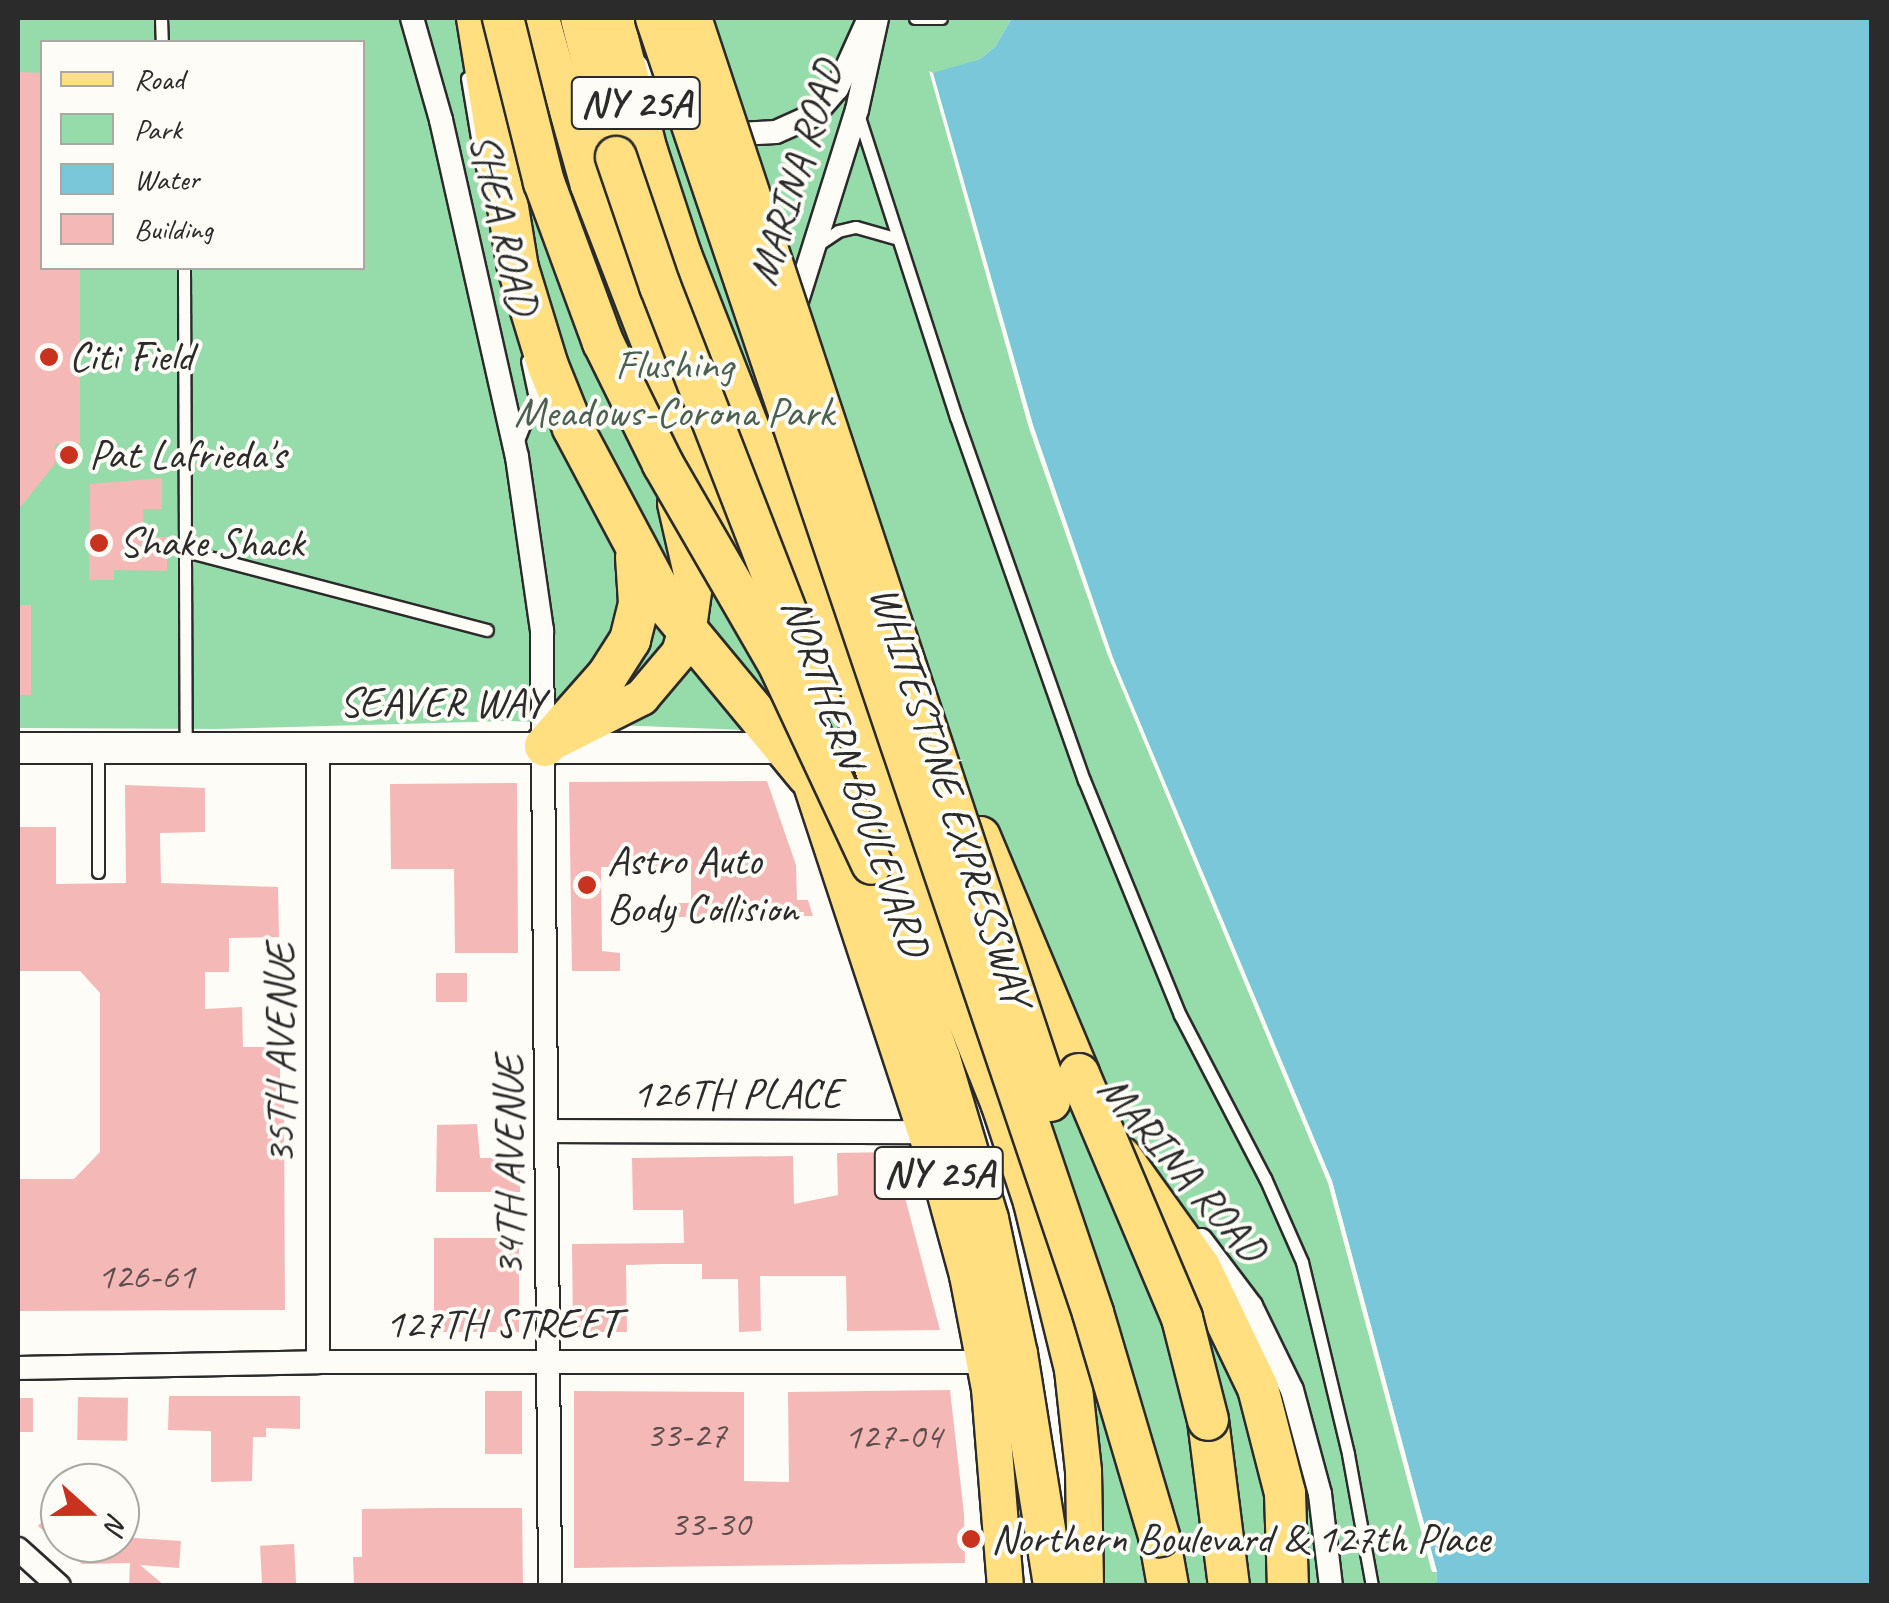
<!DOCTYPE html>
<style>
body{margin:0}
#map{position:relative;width:1889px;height:1603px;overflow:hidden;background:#fdfcf7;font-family:Caveat,sans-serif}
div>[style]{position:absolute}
.green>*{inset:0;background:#96dcaa}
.water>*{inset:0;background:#7ac7d9}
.pier>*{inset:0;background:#fdfcf7}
.building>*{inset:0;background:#f4b8b6;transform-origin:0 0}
.roads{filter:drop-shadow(2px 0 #2b2b2b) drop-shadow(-2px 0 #2b2b2b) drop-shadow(0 2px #2b2b2b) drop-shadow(0 -2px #2b2b2b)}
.service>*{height:11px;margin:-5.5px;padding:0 5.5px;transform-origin:5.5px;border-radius:5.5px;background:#fdfcf7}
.minor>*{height:22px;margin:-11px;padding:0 11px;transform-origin:11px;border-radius:11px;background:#fdfcf7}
.secondary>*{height:30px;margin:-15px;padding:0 15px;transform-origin:15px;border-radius:15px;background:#fdfcf7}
.primary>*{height:35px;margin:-17.5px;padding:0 17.5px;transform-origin:17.5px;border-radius:17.5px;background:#ffdf80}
.motorway>*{height:40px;margin:-20px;padding:0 20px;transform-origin:20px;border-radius:20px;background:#ffdf80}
.bridges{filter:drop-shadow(2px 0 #2b2b2b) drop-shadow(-2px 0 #2b2b2b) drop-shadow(0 2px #2b2b2b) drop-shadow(0 -2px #2b2b2b)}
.motorway-bridge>*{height:40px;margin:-20px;padding:0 20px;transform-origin:20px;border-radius:20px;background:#ffdf80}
.dots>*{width:28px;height:28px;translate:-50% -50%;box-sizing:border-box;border:5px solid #fdfcf7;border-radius:50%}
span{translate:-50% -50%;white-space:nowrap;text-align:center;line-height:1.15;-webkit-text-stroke:8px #fdfcf7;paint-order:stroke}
.number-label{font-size:38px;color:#5d4e4e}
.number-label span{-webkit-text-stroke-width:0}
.shield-label span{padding:2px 8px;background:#fdfcf7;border:2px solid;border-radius:8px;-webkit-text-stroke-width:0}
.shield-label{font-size:40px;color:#2b2b2b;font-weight:700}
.street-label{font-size:42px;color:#2b2b2b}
.poi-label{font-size:42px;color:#2b2b2b}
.left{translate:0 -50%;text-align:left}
.park-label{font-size:42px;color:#4b6051}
.frame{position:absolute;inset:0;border:20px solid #2b2b2b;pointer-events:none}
.legend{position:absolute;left:40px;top:40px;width:325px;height:230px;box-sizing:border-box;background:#fdfcf7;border:2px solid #a9a8a5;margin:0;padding:12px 18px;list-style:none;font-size:30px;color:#2b2b2b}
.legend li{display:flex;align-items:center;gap:20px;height:50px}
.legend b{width:50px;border:2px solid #a9a8a5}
.north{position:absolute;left:40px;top:1463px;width:100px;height:100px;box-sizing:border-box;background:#fdfcf7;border:2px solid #a9a8a5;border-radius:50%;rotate:111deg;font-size:28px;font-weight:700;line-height:40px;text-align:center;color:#2b2b2b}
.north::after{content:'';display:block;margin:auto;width:35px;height:45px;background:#c8321e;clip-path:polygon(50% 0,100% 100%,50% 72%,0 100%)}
</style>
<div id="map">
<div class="green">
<div style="clip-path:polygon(evenodd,18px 18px,1012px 18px,995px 47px,980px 59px,934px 74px,1332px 1181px,1437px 1572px,1436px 1585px,1102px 1585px,1102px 1499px,1093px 1403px,877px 735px,509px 721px,215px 729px,18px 728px,18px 18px,42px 42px,362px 42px,362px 268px,42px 268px,42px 42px)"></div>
</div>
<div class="water">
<div style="clip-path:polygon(1012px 18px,1871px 18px,1871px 1585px,1436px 1585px,1437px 1572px,1332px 1181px,1113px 658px,1033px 425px,933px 73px,980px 59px,995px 47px)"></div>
</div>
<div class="pier">
<div style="clip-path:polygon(929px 71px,933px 73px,1033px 425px,1113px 658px,1332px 1181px,1437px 1572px,1432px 1572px,1328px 1183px,1107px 653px,1029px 428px)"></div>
</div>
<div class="building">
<div style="clip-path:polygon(18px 72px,42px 73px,42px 268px,80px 268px,80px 446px,55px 444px,55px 464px,18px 510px)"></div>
<div style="clip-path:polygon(162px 478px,162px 509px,143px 509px,144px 537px,167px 537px,167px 571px,114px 570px,114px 580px,89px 580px,90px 484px)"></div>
<div style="left:18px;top:605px;width:13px;height:90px"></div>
<div style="clip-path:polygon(767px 781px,796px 865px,797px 900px,808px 900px,813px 916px,667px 917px,667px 903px,691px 903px,691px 866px,601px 867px,602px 951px,620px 953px,620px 971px,572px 971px,569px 782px)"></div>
<div style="clip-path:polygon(517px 783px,518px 953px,455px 953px,454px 869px,391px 869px,390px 784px)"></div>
<div style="clip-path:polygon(125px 785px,205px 788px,205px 832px,160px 833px,161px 883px,278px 887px,279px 937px,229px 938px,229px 972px,205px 972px,205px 1009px,242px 1007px,243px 1047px,280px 1047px,280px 1100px,284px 1100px,285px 1310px,18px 1311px,18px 1179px,74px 1179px,100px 1152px,100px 993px,80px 971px,18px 971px,18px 827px,56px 827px,56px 884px,126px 883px)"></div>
<div style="left:467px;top:973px;width:29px;height:31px;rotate:90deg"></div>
<div style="clip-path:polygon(477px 1124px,480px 1158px,520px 1158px,520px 1192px,436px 1192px,437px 1125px)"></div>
<div style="clip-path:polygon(893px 1152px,940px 1330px,847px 1331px,846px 1276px,760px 1276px,761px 1331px,739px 1332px,738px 1279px,702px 1279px,702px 1264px,661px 1264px,626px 1265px,627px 1332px,573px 1332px,572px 1244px,684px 1243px,683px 1210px,633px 1210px,632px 1158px,793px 1156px,794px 1204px,838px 1195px,837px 1153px)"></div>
<div style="left:519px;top:1238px;width:94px;height:85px;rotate:90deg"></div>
<div style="clip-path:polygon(950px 1390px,964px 1514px,965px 1563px,574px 1568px,574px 1391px,744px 1392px,744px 1481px,789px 1482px,788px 1392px)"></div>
<div style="left:485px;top:1391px;width:37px;height:63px"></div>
<div style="clip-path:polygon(169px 1396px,300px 1396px,300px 1429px,266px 1428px,266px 1437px,253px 1437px,252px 1481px,211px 1482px,211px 1431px,168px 1430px)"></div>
<div style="left:78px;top:1397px;width:50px;height:43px;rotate:1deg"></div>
<div style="left:33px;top:1398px;width:34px;height:15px;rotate:90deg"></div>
<div style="clip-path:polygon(60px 1501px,60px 1543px,120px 1543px,120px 1537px,181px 1541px,179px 1568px,140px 1565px,165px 1586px,129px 1586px,130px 1563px,82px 1564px,38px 1526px)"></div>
<div style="clip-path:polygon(438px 1508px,522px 1508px,523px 1586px,354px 1586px,353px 1557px,362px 1557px,362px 1509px)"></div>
<div style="left:294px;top:1544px;width:42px;height:34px;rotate:87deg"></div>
</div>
<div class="roads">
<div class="service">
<div style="left:161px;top:18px;width:24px;rotate:88deg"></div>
<div style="left:915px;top:18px;width:26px"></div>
<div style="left:467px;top:78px;width:91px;rotate:80.5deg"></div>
<div style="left:859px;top:117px;width:315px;rotate:72.1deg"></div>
<div style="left:956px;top:417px;width:385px;rotate:70.6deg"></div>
<div style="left:1084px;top:780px;width:254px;rotate:67.8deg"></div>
<div style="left:1180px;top:1015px;width:184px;rotate:62.5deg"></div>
<div style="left:1265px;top:1178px;width:92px;rotate:66.2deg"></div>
<div style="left:1302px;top:1262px;width:197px;rotate:76.5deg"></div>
<div style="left:1348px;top:1454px;width:134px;rotate:79.7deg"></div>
<div style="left:819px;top:244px;width:23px;rotate:-34deg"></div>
<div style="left:838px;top:231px;width:18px;rotate:-13deg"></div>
<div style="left:856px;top:227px;width:44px;rotate:15.9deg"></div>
<div style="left:184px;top:268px;width:479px;rotate:89.8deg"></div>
<div style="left:517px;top:443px;width:48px;rotate:-68.2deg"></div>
<div style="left:535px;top:398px;width:38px;rotate:-102deg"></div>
<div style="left:186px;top:551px;width:311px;rotate:14.7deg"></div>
<div style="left:98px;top:752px;width:120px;rotate:90deg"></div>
</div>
<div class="minor">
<div style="left:412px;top:18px;width:106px;rotate:74.1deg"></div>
<div style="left:441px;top:120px;width:345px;rotate:77.3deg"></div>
<div style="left:517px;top:457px;width:175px;rotate:81.8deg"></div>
<div style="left:542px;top:630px;width:956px;rotate:89.52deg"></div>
<div style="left:634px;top:63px;width:73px;rotate:48.9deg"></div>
<div style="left:720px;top:135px;width:56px;rotate:-3.1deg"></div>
<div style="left:776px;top:132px;width:42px;rotate:-24.1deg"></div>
<div style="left:814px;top:115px;width:35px;rotate:-49deg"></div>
<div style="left:837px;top:89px;width:78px;rotate:-65.7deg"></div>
<div style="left:792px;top:317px;width:217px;rotate:-72.6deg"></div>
<div style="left:857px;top:110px;width:94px;rotate:-77.7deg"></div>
<div style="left:318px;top:745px;width:617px;rotate:90deg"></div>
<div style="left:548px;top:1131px;width:377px;rotate:0.2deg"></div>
<div style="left:1201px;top:1240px;width:83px;rotate:52.9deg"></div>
<div style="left:1251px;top:1306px;width:93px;rotate:64deg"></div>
<div style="left:1292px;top:1390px;width:108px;rotate:74.9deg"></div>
<div style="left:1320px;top:1494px;width:93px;rotate:83.2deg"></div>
<div style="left:18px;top:1368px;width:300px;rotate:-1.1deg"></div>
<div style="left:318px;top:1362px;width:668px"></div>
<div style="left:18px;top:1549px;width:55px;rotate:42.1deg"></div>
</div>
<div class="secondary">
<div style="left:18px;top:748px;width:823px"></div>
<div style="left:841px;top:748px;width:25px;rotate:-23deg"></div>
</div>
<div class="primary">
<div style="left:541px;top:18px;width:173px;rotate:74.3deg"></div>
<div style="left:588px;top:185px;width:407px;rotate:68.9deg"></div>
<div style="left:615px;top:18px;width:136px;rotate:75.6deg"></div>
<div style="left:649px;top:150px;width:109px;rotate:71.9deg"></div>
<div style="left:683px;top:254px;width:228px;rotate:68.6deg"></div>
<div style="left:766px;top:466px;width:485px;rotate:70.6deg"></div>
<div style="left:927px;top:924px;width:195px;rotate:68.3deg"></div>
<div style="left:999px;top:1105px;width:102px;rotate:71.7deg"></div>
<div style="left:1031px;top:1202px;width:172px;rotate:76.2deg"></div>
<div style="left:1072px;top:1369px;width:103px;rotate:83.8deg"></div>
<div style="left:1083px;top:1471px;width:115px;rotate:89deg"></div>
<div style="left:552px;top:742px;width:100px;rotate:-26.8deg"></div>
<div style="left:641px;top:697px;width:59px;rotate:-49.8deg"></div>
<div style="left:679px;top:652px;width:34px;rotate:-73deg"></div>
<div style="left:689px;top:620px;width:34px;rotate:-82deg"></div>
<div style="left:694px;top:586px;width:85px;rotate:-102.9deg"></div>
<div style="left:800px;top:751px;width:447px;rotate:71.8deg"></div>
<div style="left:940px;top:1176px;width:103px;rotate:74.7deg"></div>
<div style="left:967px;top:1275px;width:115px;rotate:79deg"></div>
<div style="left:989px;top:1388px;width:199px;rotate:85.4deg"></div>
</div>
<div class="motorway">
<div style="left:477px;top:18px;width:253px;rotate:80.7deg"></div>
<div style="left:518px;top:268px;width:102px;rotate:73deg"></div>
<div style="left:548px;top:366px;width:67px;rotate:68deg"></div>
<div style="left:573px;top:428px;width:203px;rotate:62deg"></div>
<div style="left:668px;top:607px;width:219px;rotate:50.4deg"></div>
<div style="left:581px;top:18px;width:143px;rotate:75.9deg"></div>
<div style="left:545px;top:746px;width:94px;rotate:-48.5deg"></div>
<div style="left:607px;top:676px;width:43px;rotate:-57.4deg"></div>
<div style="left:630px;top:640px;width:38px;rotate:-76deg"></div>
<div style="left:639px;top:603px;width:46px;rotate:-93.7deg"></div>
<div style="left:980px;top:837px;width:257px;rotate:67.3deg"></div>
<div style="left:872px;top:864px;width:207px;rotate:70.8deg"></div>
<div style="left:940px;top:1059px;width:167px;rotate:73.3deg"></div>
<div style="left:988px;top:1219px;width:138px;rotate:77.9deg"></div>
<div style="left:1017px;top:1354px;width:235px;rotate:80.9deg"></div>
<div style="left:1121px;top:1157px;width:135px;rotate:54.3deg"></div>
<div style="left:1200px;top:1267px;width:134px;rotate:64.4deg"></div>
<div style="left:1258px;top:1388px;width:108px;rotate:75.6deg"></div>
<div style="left:1285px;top:1493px;width:93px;rotate:88.2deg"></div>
<div style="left:1208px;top:1420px;width:167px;rotate:82.8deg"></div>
<div style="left:1159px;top:1536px;width:51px;rotate:79.8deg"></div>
</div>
</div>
<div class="bridges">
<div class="motorway-bridge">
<div style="left:503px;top:18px;width:169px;rotate:76deg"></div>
<div style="left:544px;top:182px;width:171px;rotate:69.8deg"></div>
<div style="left:603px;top:342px;width:136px;rotate:63.8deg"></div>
<div style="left:663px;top:464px;width:234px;rotate:60deg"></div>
<div style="left:780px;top:667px;width:217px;rotate:65deg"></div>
<div style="left:656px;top:18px;width:1367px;rotate:71.35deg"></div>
<div style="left:1093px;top:1313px;width:233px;rotate:73.5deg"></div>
<div style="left:691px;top:18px;width:1141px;rotate:71.66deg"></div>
<div style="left:616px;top:157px;width:136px;rotate:71.2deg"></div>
<div style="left:660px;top:286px;width:442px;rotate:68.8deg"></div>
<div style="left:1079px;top:1074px;width:265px;rotate:67.1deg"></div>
<div style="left:1182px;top:1318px;width:105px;rotate:75.7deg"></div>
</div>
</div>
<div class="dots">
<div style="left:49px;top:357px;background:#c8321e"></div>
<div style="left:69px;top:455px;background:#c8321e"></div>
<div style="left:99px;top:543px;background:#c8321e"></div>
<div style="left:587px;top:885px;background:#c8321e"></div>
<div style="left:971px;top:1539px;background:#c8321e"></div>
</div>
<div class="number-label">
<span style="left:146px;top:1276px">126-61</span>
<span style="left:686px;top:1435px">33-27</span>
<span style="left:893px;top:1436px">127-04</span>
<span style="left:710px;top:1524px">33-30</span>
</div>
<div class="shield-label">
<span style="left:636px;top:103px">NY 25A</span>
<span style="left:939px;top:1173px">NY 25A</span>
</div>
<div class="street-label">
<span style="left:796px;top:173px;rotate:-73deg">MARINA ROAD</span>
<span style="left:503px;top:224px;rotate:77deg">SHEA ROAD</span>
<span style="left:442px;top:703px">SEAVER WAY</span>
<span style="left:855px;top:777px;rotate:71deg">NORTHERN BOULEVARD</span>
<span style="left:950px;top:796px;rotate:72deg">WHITESTONE EXPRESSWAY</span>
<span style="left:281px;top:1054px;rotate:-90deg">35TH AVENUE</span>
<span style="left:737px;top:1094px">126TH PLACE</span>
<span style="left:510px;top:1166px;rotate:-90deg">34TH AVENUE</span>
<span style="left:1182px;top:1169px;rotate:49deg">MARINA ROAD</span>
<span style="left:502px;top:1324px">127TH STREET</span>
</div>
<div class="poi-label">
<span class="left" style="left:69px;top:357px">Citi Field</span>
<span class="left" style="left:89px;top:455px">Pat Lafrieda's</span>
<span class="left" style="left:119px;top:543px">Shake Shack</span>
<span class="left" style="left:607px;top:885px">Astro Auto<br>Body Collision</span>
<span class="left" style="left:991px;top:1539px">Northern Boulevard &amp; 127th Place</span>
</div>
<div class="park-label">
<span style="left:674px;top:389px">Flushing<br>Meadows-Corona Park</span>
</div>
<div class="frame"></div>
<ul class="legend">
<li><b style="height:12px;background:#ffdf80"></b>Road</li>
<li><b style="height:28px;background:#96dcaa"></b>Park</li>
<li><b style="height:28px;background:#7ac7d9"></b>Water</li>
<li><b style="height:28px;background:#f4b8b6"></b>Building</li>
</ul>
<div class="north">N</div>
</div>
